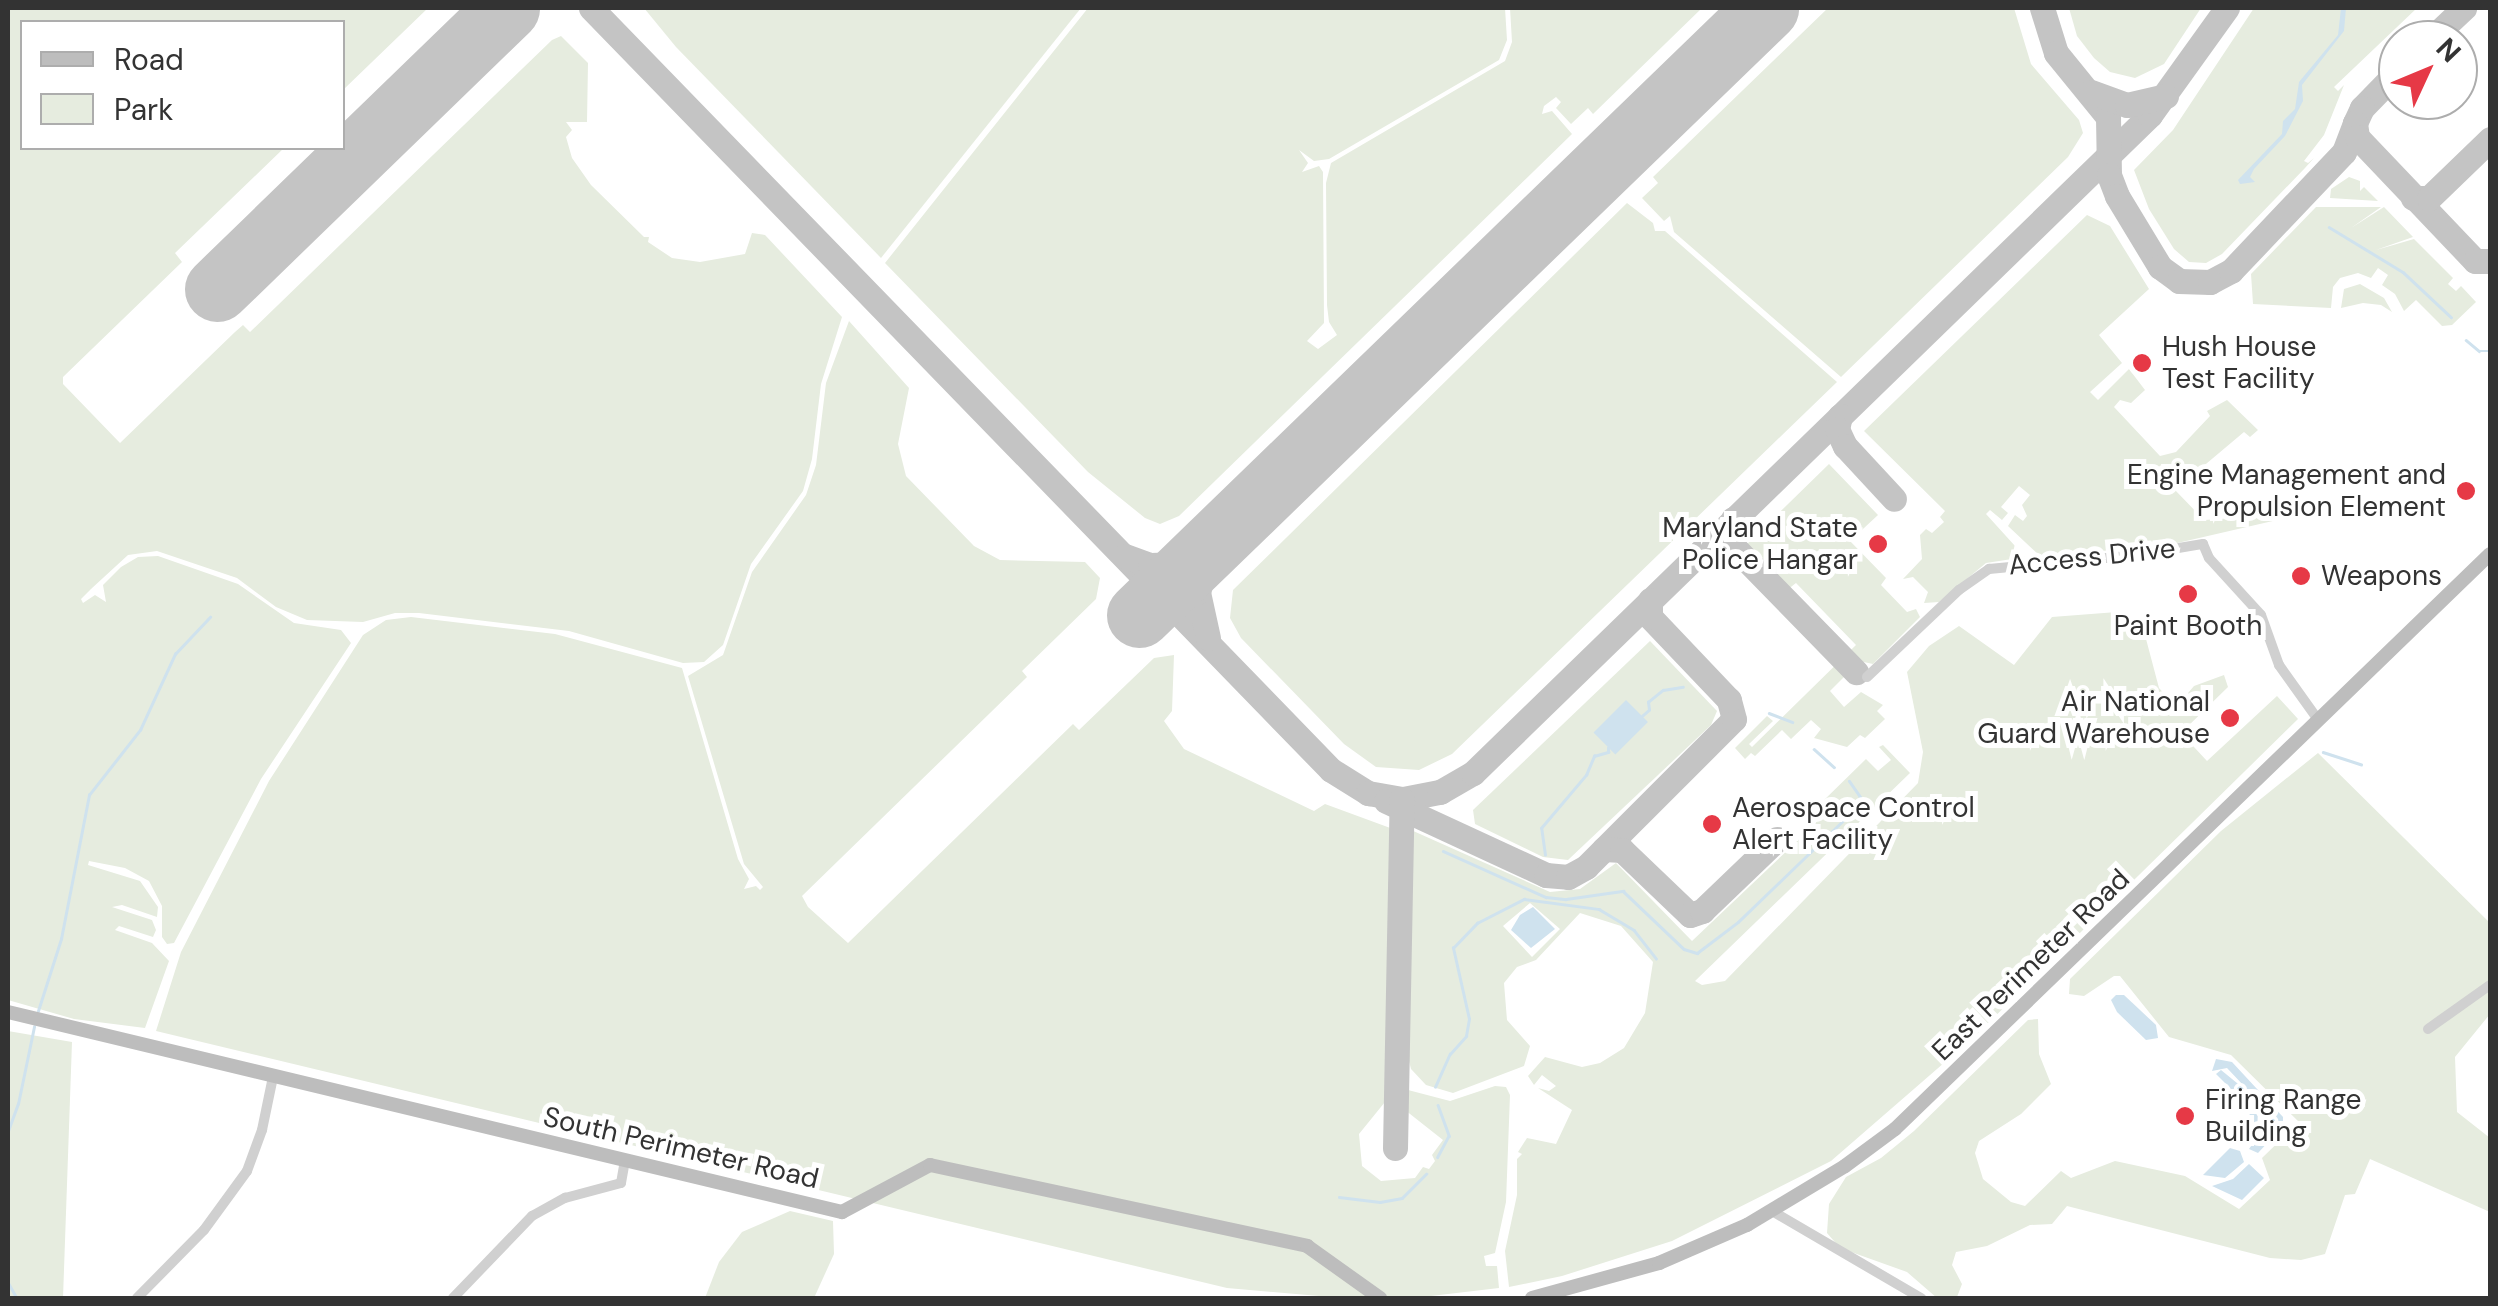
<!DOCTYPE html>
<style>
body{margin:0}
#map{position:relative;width:2498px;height:1306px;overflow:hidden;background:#fff;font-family:"DM Sans",sans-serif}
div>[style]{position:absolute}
.green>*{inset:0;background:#e6ecdf}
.water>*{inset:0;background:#cfe2ee;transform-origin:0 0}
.stream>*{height:2.5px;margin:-1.25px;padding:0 1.25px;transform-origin:1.25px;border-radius:1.25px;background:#cfe2ee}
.taxiway>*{height:25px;margin:-12.5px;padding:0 12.5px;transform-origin:12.5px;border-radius:12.5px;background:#c4c4c4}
.runway>*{height:65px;margin:-32.5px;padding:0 32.5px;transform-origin:32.5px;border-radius:32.5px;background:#c4c4c4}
.street>*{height:10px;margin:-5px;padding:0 5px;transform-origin:5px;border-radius:5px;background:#d0d0d0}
.secondary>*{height:14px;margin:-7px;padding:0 7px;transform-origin:7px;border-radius:7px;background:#bdbdbd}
.dots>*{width:28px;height:28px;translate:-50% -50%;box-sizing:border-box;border:5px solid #fff;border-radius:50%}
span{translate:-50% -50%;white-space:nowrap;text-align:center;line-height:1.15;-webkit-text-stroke:10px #fff;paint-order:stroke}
.poi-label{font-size:28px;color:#333}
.left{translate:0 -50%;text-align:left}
.right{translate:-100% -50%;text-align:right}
.street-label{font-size:28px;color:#333}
.frame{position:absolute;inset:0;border:10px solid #333;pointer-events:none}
.legend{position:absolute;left:20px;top:20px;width:325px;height:130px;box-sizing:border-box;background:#fff;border:2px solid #adadad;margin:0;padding:12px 18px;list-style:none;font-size:30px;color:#333}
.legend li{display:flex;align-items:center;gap:20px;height:50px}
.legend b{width:50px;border:2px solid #adadad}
.north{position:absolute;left:2378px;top:20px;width:100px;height:100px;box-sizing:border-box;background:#fff;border:2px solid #adadad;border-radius:50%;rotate:46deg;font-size:28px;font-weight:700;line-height:40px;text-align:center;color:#333}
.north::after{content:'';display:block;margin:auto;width:35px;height:45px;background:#e63946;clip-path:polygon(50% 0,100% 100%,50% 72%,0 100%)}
</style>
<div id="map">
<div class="green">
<div style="clip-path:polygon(8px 8px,428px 8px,343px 90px,342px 22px,22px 22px,22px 148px,284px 148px,175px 253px,182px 262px,63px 377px,63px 384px,120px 443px,235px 332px,243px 325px,250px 332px,552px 40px,561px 36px,588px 63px,587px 122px,566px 122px,572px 130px,566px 137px,572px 158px,591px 185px,644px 237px,649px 237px,648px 242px,672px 258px,700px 262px,745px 254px,752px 233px,765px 235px,842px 317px,821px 384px,812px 459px,803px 491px,751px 564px,723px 645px,704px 662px,683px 663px,569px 631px,419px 613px,395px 613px,363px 622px,307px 620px,276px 607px,237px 578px,157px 551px,128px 555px,91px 589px,81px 599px,83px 603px,95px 595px,106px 602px,103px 585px,121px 567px,138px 557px,158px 556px,238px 584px,294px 623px,341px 630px,351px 643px,261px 779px,174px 943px,167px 944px,162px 937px,162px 906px,149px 881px,125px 868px,89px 861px,88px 865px,140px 881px,158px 907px,157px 917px,122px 905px,112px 907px,152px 920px,156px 930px,153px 937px,119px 926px,115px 930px,152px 943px,169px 961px,145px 1028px,74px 1019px,8px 1000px)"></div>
<div style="clip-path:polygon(644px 8px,1081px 8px,881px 258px,676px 47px)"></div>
<div style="clip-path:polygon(1088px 8px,1505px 8px,1507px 40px,1499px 60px,1329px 159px,1314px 161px,1299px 150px,1308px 163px,1302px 172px,1319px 166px,1323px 172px,1324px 323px,1307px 341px,1318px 349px,1337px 335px,1329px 322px,1327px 305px,1326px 183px,1331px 163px,1505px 61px,1512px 42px,1510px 8px,1702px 8px,1593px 114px,1588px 108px,1571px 124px,1556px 108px,1561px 102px,1556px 97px,1544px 106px,1542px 114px,1552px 111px,1572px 134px,1179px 516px,1160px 524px,1145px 518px,1088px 472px,885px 263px)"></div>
<div style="clip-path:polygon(1828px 8px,2014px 8px,2031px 64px,2079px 120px,2083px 133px,2068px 157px,1841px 377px,1674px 232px,1670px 216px,1664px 221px,1642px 198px,1658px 183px,1653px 177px)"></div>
<div style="clip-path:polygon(2069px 8px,2201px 8px,2164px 64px,2135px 78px,2110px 72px,2094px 58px,2077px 36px)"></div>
<div style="clip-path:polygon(2254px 8px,2417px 8px,2334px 87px,2338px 91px,2344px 85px,2324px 135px,2304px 161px,2308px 163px,2314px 158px,2305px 168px,2222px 254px,2206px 263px,2189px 262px,2174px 249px,2149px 209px,2134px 170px,2173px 130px)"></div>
<div style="clip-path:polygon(2349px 177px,2360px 181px,2360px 191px,2364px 187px,2378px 201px,2330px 198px,2331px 189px)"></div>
<div style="clip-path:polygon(1627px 203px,1653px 223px,1655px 231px,1665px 231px,1837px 382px,1452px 754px,1419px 770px,1376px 767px,1344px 744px,1241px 638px,1230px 618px,1233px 590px)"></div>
<div style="clip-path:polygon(2316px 207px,2381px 207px,2351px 228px,2384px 207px,2413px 237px,2376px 250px,2414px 239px,2453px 278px,2448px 284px,2456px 291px,2461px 286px,2476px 302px,2452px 325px,2442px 326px,2416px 300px,2404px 311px,2395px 294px,2382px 285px,2388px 275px,2378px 268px,2371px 278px,2358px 273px,2340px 278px,2333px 287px,2331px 308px,2253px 304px,2251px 274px)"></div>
<div style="clip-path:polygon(2087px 215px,2110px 226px,2149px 289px,2099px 335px,2122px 363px,2090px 392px,2098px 400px,2129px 369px,2145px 390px,2131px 403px,2120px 400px,2114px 407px,2160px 456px,2176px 452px,2210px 416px,2207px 411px,2227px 400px,2258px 430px,2250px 437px,2244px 432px,2175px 490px,2204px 520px,2264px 516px,2285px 506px,2295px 516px,2173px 544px,2041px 557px,2008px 526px,2015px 515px,2023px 521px,2027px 516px,2022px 505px,2030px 495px,2019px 486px,2001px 507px,2008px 513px,2002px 520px,1990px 510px,1986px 514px,2025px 557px,1986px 563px,1939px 602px,1924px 603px,1928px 592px,1913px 577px,1903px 579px,1922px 559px,1920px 535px,1926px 529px,1932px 533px,1944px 522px,1940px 517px,1945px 511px,1864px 431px)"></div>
<div style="clip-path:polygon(2360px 284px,2384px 298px,2392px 312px,2381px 305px,2363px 303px,2341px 308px,2344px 289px)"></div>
<div style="clip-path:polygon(849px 321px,909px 388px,898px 444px,906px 476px,974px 546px,1000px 560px,1085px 562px,1100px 578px,1096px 599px,1022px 671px,1027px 677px,802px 896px,808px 907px,848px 943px,1073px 724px,1079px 730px,1154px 658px,1174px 655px,1172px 711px,1164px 721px,1184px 749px,1314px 811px,1325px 804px,1393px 829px,1389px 1097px,1359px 1134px,1362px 1166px,1381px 1181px,1415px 1178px,1423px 1167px,1429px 1169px,1435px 1161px,1432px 1155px,1443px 1140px,1405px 1110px,1408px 1090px,1450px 1101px,1495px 1086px,1506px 1087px,1510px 1095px,1506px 1202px,1495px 1253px,1484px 1256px,1486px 1266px,1497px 1266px,1499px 1288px,1414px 1298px,1342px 1298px,1227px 1288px,156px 1031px,181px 952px,269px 781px,363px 635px,386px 620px,411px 617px,555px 634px,682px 668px,738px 859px,749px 879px,744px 889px,756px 886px,760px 890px,763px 887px,744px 864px,688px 676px,723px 655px,752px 572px,806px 495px,816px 465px,826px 383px)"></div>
<div style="clip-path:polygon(1829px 464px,1878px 515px,1850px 541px,1886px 578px,1881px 585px,1907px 612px,1916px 609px,1920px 617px,1873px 664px,1859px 661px,1850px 667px,1843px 661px,1838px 666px,1846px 675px,1830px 691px,1844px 707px,1861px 692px,1883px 705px,1877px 711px,1885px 719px,1865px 738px,1860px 735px,1847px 747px,1814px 738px,1821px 729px,1811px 720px,1791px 739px,1782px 730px,1755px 756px,1751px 753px,1745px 759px,1735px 748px,1767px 716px,1773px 721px,1749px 744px,1752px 747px,1856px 645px,1796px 583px,1787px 590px,1745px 546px)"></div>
<div style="clip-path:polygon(evenodd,2117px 612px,2141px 620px,2159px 688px,2176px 707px,2194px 686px,2224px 675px,2228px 687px,2181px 733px,2207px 761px,2277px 696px,2298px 719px,1975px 1036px,1831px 1161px,1672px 1241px,1562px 1276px,1509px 1287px,1505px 1251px,1517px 1195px,1517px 1159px,1522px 1154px,1518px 1152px,1527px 1138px,1556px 1144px,1572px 1110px,1538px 1088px,1549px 1091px,1556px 1086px,1542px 1075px,1534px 1085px,1528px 1076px,1545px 1057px,1582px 1067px,1600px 1063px,1624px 1048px,1645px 1013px,1653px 962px,1621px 926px,1580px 913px,1536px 960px,1517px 967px,1504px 983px,1507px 1020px,1530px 1046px,1524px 1066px,1453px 1093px,1426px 1085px,1411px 1069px,1406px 1049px,1411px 830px,1550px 892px,1580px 889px,1616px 863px,1692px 941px,1811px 828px,1826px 811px,1820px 804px,1866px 759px,1878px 771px,1891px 760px,1879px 747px,1883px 745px,1910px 773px,1695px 981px,1702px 985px,1725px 981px,1918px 783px,1923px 752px,1907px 672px,1929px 646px,1959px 626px,2014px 665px,2052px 617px,2117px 612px,1530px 903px,1560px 929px,1532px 957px,1503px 926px,1530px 903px)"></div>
<div style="clip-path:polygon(1650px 641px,1717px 711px,1711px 725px,1568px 860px,1543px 857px,1475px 824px,1473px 810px)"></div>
<div style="clip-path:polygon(2318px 753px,2490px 923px,2490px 1014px,2455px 1057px,2457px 1112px,2490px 1138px,2490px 1212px,2370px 1159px,2355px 1194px,2345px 1195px,2325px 1254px,2301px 1260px,2270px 1258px,2067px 1206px,2052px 1224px,2030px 1225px,1987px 1246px,1956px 1252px,1952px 1265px,1962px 1284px,1957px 1297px,1937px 1298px,1907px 1272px,1840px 1248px,1827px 1233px,1829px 1204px,1846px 1177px,1881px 1158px,1914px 1131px,2028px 1020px,2038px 1019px,2039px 1054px,2051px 1084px,2021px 1114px,1979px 1141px,1975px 1153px,1983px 1179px,2011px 1202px,2025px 1206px,2061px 1171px,2071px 1178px,2115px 1161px,2185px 1176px,2239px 1209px,2270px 1180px,2262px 1158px,2299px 1122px,2231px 1055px,2169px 1037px,2120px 976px,2114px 976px,2084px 996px,2069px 994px,2070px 979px,2221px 831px)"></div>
<div style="clip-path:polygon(8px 1031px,72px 1042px,63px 1298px,8px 1298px)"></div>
<div style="clip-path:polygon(790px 1211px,833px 1221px,834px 1254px,814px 1298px,705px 1298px,719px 1262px,742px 1232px)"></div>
</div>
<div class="water">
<div style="clip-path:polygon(2341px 8px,2346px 8px,2344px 31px,2302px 85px,2303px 101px,2285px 136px,2254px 169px,2250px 177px,2255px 182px,2240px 184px,2238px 180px,2282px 134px,2283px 121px,2295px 109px,2299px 82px,2338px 35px)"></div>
<div style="left:1626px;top:700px;width:31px;height:46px;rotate:45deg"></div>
<div style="clip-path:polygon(1533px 907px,1555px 929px,1531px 948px,1511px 930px,1520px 915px)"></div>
<div style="clip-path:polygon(2116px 995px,2124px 995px,2156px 1025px,2158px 1038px,2146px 1040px,2117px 1012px,2111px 1000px)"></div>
<div style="clip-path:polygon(2216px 1059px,2232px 1062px,2283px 1117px,2283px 1126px,2258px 1153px,2249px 1149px,2265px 1126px,2262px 1105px,2227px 1068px,2212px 1071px)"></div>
<div style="clip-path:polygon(2221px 1070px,2248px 1092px,2258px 1108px,2257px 1135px,2248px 1144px,2240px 1138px,2249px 1125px,2250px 1108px,2216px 1074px)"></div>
<div style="clip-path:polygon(2230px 1148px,2240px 1151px,2244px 1162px,2225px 1178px,2203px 1175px)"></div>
<div style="clip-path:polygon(2249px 1164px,2264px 1178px,2242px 1200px,2212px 1186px,2233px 1179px)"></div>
</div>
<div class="stream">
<div style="left:2329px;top:227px;width:87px;rotate:31.3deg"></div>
<div style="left:2403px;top:272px;width:66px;rotate:43.2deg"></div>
<div style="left:2466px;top:340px;width:17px;rotate:40deg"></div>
<div style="left:2479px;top:351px;width:11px"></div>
<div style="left:1769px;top:713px;width:25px;rotate:21deg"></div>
<div style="left:1642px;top:716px;width:9px;rotate:-41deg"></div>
<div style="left:1649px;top:710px;width:8px;rotate:-97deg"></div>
<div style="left:1648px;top:702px;width:19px;rotate:-39deg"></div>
<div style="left:1663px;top:690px;width:20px;rotate:-9deg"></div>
<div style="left:1814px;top:749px;width:27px;rotate:42deg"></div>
<div style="left:2323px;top:752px;width:40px;rotate:18deg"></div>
<div style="left:1443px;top:851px;width:113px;rotate:24.1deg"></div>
<div style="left:1546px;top:897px;width:20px;rotate:6deg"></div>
<div style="left:1566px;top:899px;width:58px;rotate:-8deg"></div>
<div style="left:1623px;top:891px;width:84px;rotate:43.6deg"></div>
<div style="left:1684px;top:949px;width:14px;rotate:17deg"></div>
<div style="left:1697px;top:953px;width:51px;rotate:-37.1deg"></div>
<div style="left:1738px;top:922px;width:161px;rotate:-44deg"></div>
<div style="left:1854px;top:810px;width:14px;rotate:-65deg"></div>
<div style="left:1860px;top:797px;width:19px;rotate:-125deg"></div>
<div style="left:1545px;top:855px;width:27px;rotate:-98deg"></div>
<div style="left:1541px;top:828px;width:70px;rotate:-49.7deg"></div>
<div style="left:1586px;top:775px;width:21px;rotate:-67deg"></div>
<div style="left:1594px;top:756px;width:15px;rotate:-16deg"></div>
<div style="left:1608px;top:752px;width:4px;rotate:-90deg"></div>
<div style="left:38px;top:1011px;width:76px;rotate:-72.3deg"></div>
<div style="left:61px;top:939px;width:147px;rotate:-79deg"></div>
<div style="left:89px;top:795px;width:83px;rotate:-51.9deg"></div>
<div style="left:140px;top:730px;width:84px;rotate:-65.3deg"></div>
<div style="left:175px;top:654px;width:51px;rotate:-46.6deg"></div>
<div style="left:1435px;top:1087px;width:36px;rotate:-66deg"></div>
<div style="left:1450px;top:1054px;width:24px;rotate:-48deg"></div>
<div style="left:1466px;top:1036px;width:17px;rotate:-80deg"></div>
<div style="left:1469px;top:1019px;width:73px;rotate:-102.7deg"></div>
<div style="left:1453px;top:948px;width:35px;rotate:-46deg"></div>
<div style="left:1477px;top:923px;width:53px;rotate:-27.1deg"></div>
<div style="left:1524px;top:899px;width:76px;rotate:7.6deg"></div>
<div style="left:1599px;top:909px;width:41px;rotate:31deg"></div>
<div style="left:1634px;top:930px;width:36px;rotate:52deg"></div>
<div style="left:1438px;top:1105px;width:33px;rotate:70deg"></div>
<div style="left:1449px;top:1136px;width:24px;rotate:118deg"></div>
<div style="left:8px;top:1131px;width:29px;rotate:-70deg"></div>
<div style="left:18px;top:1104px;width:79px;rotate:-78.3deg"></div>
<div style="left:1339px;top:1197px;width:41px;rotate:7deg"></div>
<div style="left:1380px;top:1202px;width:22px;rotate:-10deg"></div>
<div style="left:1402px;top:1198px;width:34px;rotate:-45deg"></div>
<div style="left:8px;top:1282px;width:18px;rotate:61deg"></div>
</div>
<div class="taxiway">
<div style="left:591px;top:8px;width:1062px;rotate:45.84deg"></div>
<div style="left:1331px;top:770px;width:44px;rotate:31.9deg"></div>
<div style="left:1368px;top:793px;width:36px;rotate:10deg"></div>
<div style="left:1403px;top:799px;width:38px;rotate:-11deg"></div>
<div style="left:1440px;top:792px;width:38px;rotate:-30deg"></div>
<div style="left:1473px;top:773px;width:944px;rotate:-44.18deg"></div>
<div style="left:2150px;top:115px;width:132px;rotate:-54.3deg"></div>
<div style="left:2042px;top:8px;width:47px;rotate:72.7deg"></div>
<div style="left:2056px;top:53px;width:82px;rotate:50.9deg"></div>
<div style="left:2108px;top:117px;width:58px;rotate:89deg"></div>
<div style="left:2109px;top:175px;width:22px;rotate:69deg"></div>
<div style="left:2117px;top:196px;width:83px;rotate:58.8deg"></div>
<div style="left:2160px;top:267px;width:24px;rotate:36deg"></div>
<div style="left:2179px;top:281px;width:31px;rotate:2deg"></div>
<div style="left:2210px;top:282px;width:24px;rotate:-28deg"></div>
<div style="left:2231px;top:271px;width:164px;rotate:-46.5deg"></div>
<div style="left:2344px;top:152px;width:31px;rotate:-69deg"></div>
<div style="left:2430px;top:40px;width:47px;rotate:-43.3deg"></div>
<div style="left:2398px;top:71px;width:52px;rotate:134.2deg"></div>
<div style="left:2362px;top:108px;width:17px;rotate:115deg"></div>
<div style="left:2355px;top:123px;width:14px;rotate:82deg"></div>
<div style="left:2357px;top:137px;width:171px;rotate:46.4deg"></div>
<div style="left:2475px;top:261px;width:15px"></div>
<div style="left:2091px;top:92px;width:38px;rotate:20deg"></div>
<div style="left:2127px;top:105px;width:40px;rotate:-13deg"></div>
<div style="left:2413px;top:198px;width:16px"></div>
<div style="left:2429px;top:198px;width:85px;rotate:-44deg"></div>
<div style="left:1840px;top:416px;width:13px;rotate:103deg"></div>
<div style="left:1837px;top:429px;width:19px;rotate:65deg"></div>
<div style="left:1845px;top:446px;width:72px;rotate:47.2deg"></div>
<div style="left:1733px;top:519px;width:14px;rotate:102deg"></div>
<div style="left:1730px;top:533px;width:15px;rotate:74deg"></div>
<div style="left:1734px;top:547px;width:175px;rotate:45.7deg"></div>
<div style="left:1125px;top:556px;width:27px;rotate:20deg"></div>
<div style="left:1150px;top:565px;width:25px;rotate:-2deg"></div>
<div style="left:1175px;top:564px;width:43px;rotate:-29.6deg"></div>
<div style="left:1208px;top:638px;width:47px;rotate:-102.3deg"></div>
<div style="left:1198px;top:592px;width:52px;rotate:-73.3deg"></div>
<div style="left:1386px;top:801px;width:176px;rotate:24.8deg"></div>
<div style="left:1546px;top:875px;width:22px;rotate:5deg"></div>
<div style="left:1568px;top:877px;width:21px;rotate:-29deg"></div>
<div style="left:1586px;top:867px;width:209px;rotate:-45deg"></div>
<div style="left:1734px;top:719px;width:20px;rotate:-105deg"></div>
<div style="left:1729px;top:700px;width:115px;rotate:-133.6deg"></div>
<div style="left:1650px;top:617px;width:17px;rotate:-90deg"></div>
<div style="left:1604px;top:849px;width:18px;rotate:3deg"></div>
<div style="left:1622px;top:850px;width:94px;rotate:43.7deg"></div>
<div style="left:1690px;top:915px;width:13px;rotate:-18deg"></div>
<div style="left:1702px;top:911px;width:104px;rotate:-43.8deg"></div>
<div style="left:1395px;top:1148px;width:349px;rotate:-88.9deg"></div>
</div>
<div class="runway">
<div style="left:217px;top:289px;width:404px;rotate:-44.1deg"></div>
<div style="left:1139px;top:615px;width:873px;rotate:-44.07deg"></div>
</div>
<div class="street">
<div style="left:1867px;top:677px;width:127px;rotate:-43.4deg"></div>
<div style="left:1959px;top:590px;width:37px;rotate:-35deg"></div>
<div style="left:1989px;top:569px;width:149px;rotate:-5.4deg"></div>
<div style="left:2137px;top:555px;width:67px;rotate:-9.5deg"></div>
<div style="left:2203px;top:544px;width:15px;rotate:67deg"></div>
<div style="left:2209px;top:558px;width:77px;rotate:47.6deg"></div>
<div style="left:2261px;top:615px;width:53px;rotate:70.2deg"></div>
<div style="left:2279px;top:665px;width:69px;rotate:54.5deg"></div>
<div style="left:2428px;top:1029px;width:76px;rotate:-35.4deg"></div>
<div style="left:1772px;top:1211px;width:173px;rotate:30.3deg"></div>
<div style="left:137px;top:1298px;width:95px;rotate:-45.4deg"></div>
<div style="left:204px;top:1230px;width:73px;rotate:-53.9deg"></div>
<div style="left:247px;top:1171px;width:44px;rotate:-69.9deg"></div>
<div style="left:262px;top:1130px;width:54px;rotate:-78.3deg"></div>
<div style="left:453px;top:1298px;width:114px;rotate:-46.1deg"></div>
<div style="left:532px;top:1216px;width:38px;rotate:-29deg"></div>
<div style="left:565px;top:1198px;width:58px;rotate:-15deg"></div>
<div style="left:621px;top:1183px;width:23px;rotate:-80deg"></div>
</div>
<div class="secondary">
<div style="left:8px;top:1012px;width:858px;rotate:13.49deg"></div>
<div style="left:842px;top:1212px;width:100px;rotate:-28.1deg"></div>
<div style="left:930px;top:1165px;width:386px;rotate:12.1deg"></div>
<div style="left:1307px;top:1246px;width:90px;rotate:35.5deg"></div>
<div style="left:1532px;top:1298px;width:132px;rotate:-15.4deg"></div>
<div style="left:1659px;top:1263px;width:96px;rotate:-23.4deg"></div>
<div style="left:1747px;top:1225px;width:114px;rotate:-31deg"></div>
<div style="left:1845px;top:1166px;width:62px;rotate:-36.5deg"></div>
<div style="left:1895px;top:1129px;width:827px;rotate:-44.02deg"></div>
</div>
<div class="dots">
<div style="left:2142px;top:363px;background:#e63946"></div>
<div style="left:2466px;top:491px;background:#e63946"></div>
<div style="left:1878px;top:544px;background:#e63946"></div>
<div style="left:2301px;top:576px;background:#e63946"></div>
<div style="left:2188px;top:594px;background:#e63946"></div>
<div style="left:2230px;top:718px;background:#e63946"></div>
<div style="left:1712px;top:824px;background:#e63946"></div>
<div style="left:2185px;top:1116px;background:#e63946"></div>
</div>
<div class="poi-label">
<span class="left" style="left:2162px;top:363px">Hush House<br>Test Facility</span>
<span class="right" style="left:2446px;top:491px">Engine Management and<br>Propulsion Element</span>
<span class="right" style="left:1858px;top:544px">Maryland State<br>Police Hangar</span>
<span class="left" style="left:2321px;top:576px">Weapons</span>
<span style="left:2188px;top:626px">Paint Booth</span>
<span class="right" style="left:2210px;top:718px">Air National<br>Guard Warehouse</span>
<span class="left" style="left:1732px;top:824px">Aerospace Control<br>Alert Facility</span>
<span class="left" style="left:2205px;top:1116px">Firing Range<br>Building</span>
</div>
<div class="street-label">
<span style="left:2092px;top:557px;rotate:-6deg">Access Drive</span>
<span style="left:2031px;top:965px;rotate:-44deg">East Perimeter Road</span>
<span style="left:681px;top:1148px;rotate:13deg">South Perimeter Road</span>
</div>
<div class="frame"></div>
<ul class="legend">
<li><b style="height:12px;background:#bdbdbd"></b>Road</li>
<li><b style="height:28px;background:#e6ecdf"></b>Park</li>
</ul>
<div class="north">N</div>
</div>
